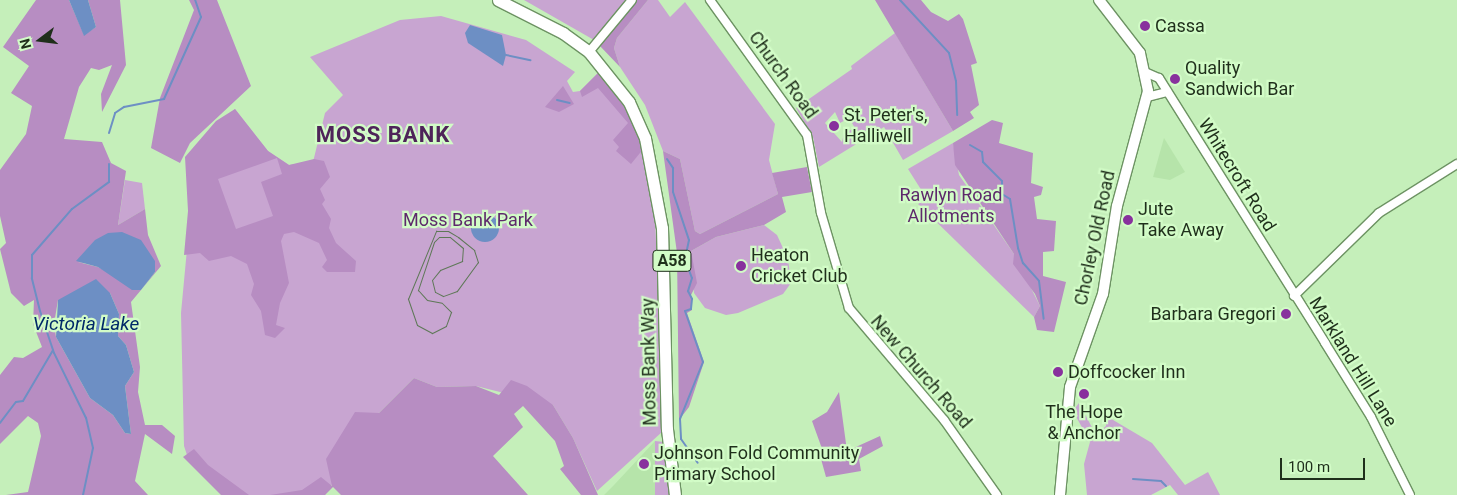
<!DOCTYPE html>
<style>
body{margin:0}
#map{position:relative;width:1457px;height:495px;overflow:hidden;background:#c5efba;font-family:Roboto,sans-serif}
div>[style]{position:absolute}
.built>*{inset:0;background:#b6e4aa}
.green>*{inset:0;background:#c8a5d1}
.forest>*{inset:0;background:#b78dc2}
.water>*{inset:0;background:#6d8fc4}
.round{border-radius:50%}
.stream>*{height:2px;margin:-1px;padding:0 1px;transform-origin:1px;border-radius:1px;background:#6d8fc4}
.roads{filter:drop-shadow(1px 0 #6d9363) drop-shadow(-1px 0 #6d9363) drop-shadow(0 1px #6d9363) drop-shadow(0 -1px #6d9363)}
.minor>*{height:8px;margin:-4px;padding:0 4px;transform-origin:4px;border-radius:4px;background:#fff}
.major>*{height:10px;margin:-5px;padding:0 5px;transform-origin:5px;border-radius:5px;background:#fff}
.highway>*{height:11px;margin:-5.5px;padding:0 5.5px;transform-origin:5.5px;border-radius:5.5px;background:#fff}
.tram>*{height:1px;margin:-0.5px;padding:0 0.5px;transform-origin:0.5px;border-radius:0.5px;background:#5e7857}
.dots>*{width:14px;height:14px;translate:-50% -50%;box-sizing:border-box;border:2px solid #d2fcc7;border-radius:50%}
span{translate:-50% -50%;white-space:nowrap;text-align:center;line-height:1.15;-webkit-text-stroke:4.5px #d2fcc7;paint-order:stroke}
.shield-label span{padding:1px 4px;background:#d2fcc7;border:1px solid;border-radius:4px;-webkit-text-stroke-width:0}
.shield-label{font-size:16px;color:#1f2f1b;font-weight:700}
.poi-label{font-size:18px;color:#1f2f1b}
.left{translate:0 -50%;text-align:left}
.right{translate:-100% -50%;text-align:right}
.street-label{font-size:18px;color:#1f2f1b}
.park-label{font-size:18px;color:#5d296b}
.water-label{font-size:19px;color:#002968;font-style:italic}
.district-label{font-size:22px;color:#4e2459;font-weight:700;letter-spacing:1px}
.north{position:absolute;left:15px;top:15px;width:50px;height:50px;-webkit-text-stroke:4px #d2fcc7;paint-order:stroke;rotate:255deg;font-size:14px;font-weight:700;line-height:20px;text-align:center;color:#1f2f1b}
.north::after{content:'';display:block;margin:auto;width:18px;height:22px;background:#1f2f1b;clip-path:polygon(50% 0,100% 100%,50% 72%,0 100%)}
.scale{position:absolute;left:1280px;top:458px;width:85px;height:22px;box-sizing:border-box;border:2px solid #1f2f1b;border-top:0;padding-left:6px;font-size:15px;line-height:18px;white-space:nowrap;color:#1f2f1b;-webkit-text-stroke:4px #d2fcc7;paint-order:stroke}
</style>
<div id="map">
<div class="built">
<div style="clip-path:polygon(1164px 138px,1185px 172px,1170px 180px,1153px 177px)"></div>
<div style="clip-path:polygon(655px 441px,655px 495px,604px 495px,614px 485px)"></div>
</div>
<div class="green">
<div style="clip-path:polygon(524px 0,626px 0,594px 40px)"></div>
<div style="clip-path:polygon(648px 0,658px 0,670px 17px,685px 2px,775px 124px,769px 160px,778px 194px,700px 234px,695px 231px,680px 159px,663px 151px,645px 105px,620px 67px,614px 48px,617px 38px)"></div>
<div style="clip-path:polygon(441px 16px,526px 40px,575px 72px,567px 81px,573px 92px,580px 91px,598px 73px,623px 104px,644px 148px,655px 210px,662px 432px,597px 491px,573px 438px,553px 405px,476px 386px,437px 387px,414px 378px,379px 413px,325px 495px,225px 495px,188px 458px,184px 446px,181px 313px,190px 217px,189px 153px,235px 109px,268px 151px,289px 165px,313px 162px,325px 113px,343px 95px,310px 57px,400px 20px)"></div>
<div style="clip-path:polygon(evenodd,895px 33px,953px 131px,903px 160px,884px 127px,819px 167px,813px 137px,796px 108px,852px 69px,851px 66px,895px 33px,835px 112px,840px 123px,849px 118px,855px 128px,844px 133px,842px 142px,825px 123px,835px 112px)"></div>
<div style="clip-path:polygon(953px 143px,959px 175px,1014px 254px,1040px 306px,1034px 317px,918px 204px,927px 199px,908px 169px)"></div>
<div style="clip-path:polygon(125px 180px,142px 183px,145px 209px,118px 225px)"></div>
<div style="clip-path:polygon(764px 225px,777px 235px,788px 259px,791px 283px,783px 294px,738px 313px,726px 315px,705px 308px,694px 293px,691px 251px,716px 237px)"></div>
<div style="clip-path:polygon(1079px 403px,1096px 435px,1106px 426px,1105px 411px,1108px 417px,1152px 443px,1185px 485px,1208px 472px,1220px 495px,1178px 495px,1170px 485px,1151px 495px,1087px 495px,1084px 464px,1090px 442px,1073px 411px)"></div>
<div style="clip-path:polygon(655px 441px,664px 442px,671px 495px,655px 495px)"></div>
</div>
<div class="forest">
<div style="clip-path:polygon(evenodd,36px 0,69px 0,84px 35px,96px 27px,88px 0,120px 0,126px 65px,102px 112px,101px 94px,112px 65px,99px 70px,91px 68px,79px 87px,64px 139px,102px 142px,111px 163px,126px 171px,118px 225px,145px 209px,148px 235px,161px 266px,131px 302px,140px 367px,138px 392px,145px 425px,162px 425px,175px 436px,172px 454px,145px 434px,135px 481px,148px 495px,6px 495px,28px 492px,41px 436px,38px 423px,28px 416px,0 444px,0 375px,14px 357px,23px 358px,42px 347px,33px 324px,34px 300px,24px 306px,11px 293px,0 249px,6px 243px,0 216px,0 170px,26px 134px,32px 106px,11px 93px,29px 66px,3px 47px,36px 0,78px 262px,155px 272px,141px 290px,98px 267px,78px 262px,36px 0,110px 293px,119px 314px,118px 336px,126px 345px,134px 372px,125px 386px,131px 434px,125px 433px,113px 415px,90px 398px,56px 337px,54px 324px,58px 300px,110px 293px)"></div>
<div style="clip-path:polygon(189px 0,217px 0,251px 86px,190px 143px,180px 163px,151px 148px,160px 98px,194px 10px)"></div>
<div style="clip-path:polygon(637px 0,648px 0,617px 38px,614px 48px,620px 67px,600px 46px)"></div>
<div style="clip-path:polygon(875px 0,921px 0,931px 12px,948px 21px,959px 14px,963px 19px,977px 63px,971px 65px,979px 105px,970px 112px,974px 118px,953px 131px)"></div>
<div style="clip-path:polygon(598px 73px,623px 104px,644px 148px,631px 164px,616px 151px,619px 147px,613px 140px,628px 123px,598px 88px,582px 97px,580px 91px)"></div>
<div style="clip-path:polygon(563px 86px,574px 104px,559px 112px,545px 107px)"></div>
<div style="clip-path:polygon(evenodd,235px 109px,268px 151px,289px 165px,314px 159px,324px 161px,330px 177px,320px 189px,325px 200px,322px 204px,331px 219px,329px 228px,336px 243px,356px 261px,355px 272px,327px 272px,322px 267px,327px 260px,319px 243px,294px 232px,284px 234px,281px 241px,289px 283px,280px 303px,276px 325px,285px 328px,275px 338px,265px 335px,261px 311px,251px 295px,254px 284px,247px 264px,231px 256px,209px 261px,200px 253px,184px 255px,188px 211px,185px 157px,216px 121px,235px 109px,277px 158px,282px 174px,261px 182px,273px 216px,236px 229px,218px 179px,277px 158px)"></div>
<div style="clip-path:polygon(992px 120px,1003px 123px,999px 143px,1033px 153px,1031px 183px,1043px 187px,1041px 195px,1034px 197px,1037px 219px,1056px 221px,1054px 251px,1043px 252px,1043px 276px,1066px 282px,1054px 332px,1037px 330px,1034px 317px,1040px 306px,1035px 294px,1013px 264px,1014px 254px,955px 165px,953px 143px)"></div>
<div style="clip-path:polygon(663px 151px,680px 159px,695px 231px,700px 234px,778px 194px,772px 173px,807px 167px,812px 192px,782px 197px,786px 212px,764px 225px,716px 237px,691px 251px,697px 283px,691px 295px,692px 310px,687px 313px,704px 362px,689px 407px,679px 420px,677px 253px)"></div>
<div style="clip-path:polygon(414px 378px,437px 387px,476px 386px,499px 395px,511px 380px,527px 386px,553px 405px,573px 438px,598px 495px,581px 495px,560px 469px,564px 466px,555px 441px,523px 406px,514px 414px,523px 427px,493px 456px,528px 495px,533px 495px,341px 495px,333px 487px,325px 495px,270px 495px,302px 490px,321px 477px,332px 486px,326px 459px,355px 412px,379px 413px)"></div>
<div style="clip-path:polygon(839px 392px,847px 451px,880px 436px,883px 446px,859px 459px,861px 471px,826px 477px,821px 459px,825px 457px,812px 421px,827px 412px)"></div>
<div style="clip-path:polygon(194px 449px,208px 465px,249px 495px,221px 495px,183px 457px)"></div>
</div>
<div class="water">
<div style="clip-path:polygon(69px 0,88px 0,96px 27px,84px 36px)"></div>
<div style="clip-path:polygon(470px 25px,502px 35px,506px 55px,503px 66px,468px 43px,465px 33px)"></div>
<div class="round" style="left:471px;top:214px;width:28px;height:28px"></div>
<div style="clip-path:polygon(122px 232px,141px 240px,155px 261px,155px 272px,141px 290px,132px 290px,98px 267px,76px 261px,95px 240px,108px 233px)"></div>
<div style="clip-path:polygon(96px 279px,110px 293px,119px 314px,118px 336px,126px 345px,134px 372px,125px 386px,131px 434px,125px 433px,113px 415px,90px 398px,56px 337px,58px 300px)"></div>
</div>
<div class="stream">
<div style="left:900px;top:0;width:72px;rotate:47.2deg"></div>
<div style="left:949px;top:53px;width:29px;rotate:76deg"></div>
<div style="left:956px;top:81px;width:34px;rotate:88deg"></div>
<div style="left:506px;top:55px;width:25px;rotate:12deg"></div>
<div style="left:557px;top:100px;width:13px;rotate:13deg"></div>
<div style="left:109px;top:133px;width:21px;rotate:-73deg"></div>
<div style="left:115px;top:113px;width:11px;rotate:-34deg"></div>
<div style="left:124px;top:107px;width:41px;rotate:-11.3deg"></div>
<div style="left:164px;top:99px;width:90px;rotate:-65.7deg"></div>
<div style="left:201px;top:17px;width:18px;rotate:-109deg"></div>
<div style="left:970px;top:145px;width:14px;rotate:30deg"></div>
<div style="left:982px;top:152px;width:10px;rotate:84deg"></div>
<div style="left:983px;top:162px;width:27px;rotate:45deg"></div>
<div style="left:1002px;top:181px;width:13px;rotate:90deg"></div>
<div style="left:1002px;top:194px;width:9px;rotate:32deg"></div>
<div style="left:1010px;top:199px;width:50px;rotate:80.7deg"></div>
<div style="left:1018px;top:248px;width:16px;rotate:72deg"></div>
<div style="left:1023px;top:263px;width:24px;rotate:48deg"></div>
<div style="left:1039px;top:281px;width:38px;rotate:83deg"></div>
<div style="left:667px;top:159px;width:11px;rotate:56deg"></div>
<div style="left:673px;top:168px;width:24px;rotate:90deg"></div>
<div style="left:673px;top:192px;width:51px;rotate:71.6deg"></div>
<div style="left:689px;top:240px;width:19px;rotate:102deg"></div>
<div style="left:685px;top:259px;width:20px;rotate:70deg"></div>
<div style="left:692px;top:278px;width:14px;rotate:107deg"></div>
<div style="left:688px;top:291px;width:9px;rotate:63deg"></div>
<div style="left:692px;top:299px;width:10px;rotate:96deg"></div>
<div style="left:691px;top:309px;width:6px;rotate:162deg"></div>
<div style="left:685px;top:311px;width:54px;rotate:70.6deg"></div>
<div style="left:703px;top:362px;width:61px;rotate:112deg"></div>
<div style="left:680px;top:419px;width:20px;rotate:87deg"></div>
<div style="left:681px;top:439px;width:29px;rotate:55deg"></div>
<div style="left:0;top:423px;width:26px;rotate:-53deg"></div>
<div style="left:16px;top:402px;width:7px;rotate:-8deg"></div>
<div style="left:23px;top:401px;width:59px;rotate:-59.5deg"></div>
<div style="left:1133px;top:479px;width:28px;rotate:4deg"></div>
<div style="left:1161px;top:481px;width:7px;rotate:45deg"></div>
<div style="left:83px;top:495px;width:48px;rotate:-78deg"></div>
<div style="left:93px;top:448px;width:31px;rotate:-103deg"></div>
<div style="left:86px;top:418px;width:72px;rotate:-116.2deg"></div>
<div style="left:54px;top:353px;width:44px;rotate:-108.4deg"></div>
<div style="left:40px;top:311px;width:34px;rotate:-104deg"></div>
<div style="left:32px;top:278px;width:23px;rotate:-90deg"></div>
<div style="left:32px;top:255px;width:61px;rotate:-49deg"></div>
<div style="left:72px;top:209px;width:46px;rotate:-36.1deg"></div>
<div style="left:109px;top:182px;width:18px;rotate:-90deg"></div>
</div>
<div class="roads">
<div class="minor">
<div style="left:710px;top:0;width:166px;rotate:54.3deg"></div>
<div style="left:807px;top:135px;width:79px;rotate:79.8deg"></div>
<div style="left:821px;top:213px;width:99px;rotate:73.6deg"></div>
<div style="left:849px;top:308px;width:147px;rotate:49.7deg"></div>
<div style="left:944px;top:420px;width:92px;rotate:54.8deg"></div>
<div style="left:589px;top:52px;width:67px;rotate:-50.4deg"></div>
<div style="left:1147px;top:73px;width:13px;rotate:23deg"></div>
<div style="left:1159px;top:78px;width:313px;rotate:57.9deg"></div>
<div style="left:1325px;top:343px;width:87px;rotate:58.1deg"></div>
<div style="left:1371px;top:417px;width:87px;rotate:63.4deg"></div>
<div style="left:1147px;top:97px;width:21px;rotate:-14deg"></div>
<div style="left:1294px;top:296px;width:119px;rotate:-44.3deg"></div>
<div style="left:1379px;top:213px;width:92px;rotate:-32.1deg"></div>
</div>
<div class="major">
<div style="left:1060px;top:495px;width:108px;rotate:-84.7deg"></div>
<div style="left:1070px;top:387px;width:99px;rotate:-70.5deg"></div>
<div style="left:1103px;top:294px;width:89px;rotate:-81deg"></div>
<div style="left:1117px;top:206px;width:119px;rotate:-74.9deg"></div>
<div style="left:1148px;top:91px;width:39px;rotate:-102deg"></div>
<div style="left:1140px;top:53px;width:67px;rotate:-127.7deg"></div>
</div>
<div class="highway">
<div style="left:498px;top:0;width:73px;rotate:26.9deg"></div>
<div style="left:563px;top:33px;width:32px;rotate:36deg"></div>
<div style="left:589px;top:52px;width:64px;rotate:51.3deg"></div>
<div style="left:629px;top:102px;width:39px;rotate:66deg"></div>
<div style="left:645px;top:138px;width:92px;rotate:79.3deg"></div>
<div style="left:662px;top:228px;width:201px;rotate:88.6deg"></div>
<div style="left:667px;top:429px;width:66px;rotate:83.1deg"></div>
</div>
</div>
<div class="tram">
<div style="left:436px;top:231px;width:12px"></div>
<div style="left:448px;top:231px;width:12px;rotate:31deg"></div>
<div style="left:458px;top:237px;width:21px;rotate:39deg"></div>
<div style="left:474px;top:250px;width:13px;rotate:72deg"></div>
<div style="left:478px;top:262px;width:36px;rotate:126deg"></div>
<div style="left:457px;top:291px;width:15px;rotate:160deg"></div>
<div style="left:443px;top:296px;width:9px;rotate:-153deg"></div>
<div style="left:435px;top:292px;width:12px;rotate:-104deg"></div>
<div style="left:432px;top:280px;width:13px;rotate:-51deg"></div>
<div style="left:440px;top:270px;width:24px;rotate:-22deg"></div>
<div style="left:462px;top:261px;width:13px;rotate:-86deg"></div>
<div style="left:463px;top:248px;width:17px;rotate:-140deg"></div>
<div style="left:450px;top:237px;width:11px;rotate:180deg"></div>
<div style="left:439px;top:237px;width:7px;rotate:135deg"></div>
<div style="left:434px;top:242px;width:51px;rotate:108.4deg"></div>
<div style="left:418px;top:290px;width:13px;rotate:48deg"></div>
<div style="left:427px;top:300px;width:15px;rotate:11deg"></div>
<div style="left:442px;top:303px;width:13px;rotate:45deg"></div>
<div style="left:451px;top:312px;width:15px;rotate:110deg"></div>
<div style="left:446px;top:326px;width:16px;rotate:153deg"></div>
<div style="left:432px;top:333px;width:17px;rotate:-152deg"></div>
<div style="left:417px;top:325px;width:28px;rotate:-109deg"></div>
<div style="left:408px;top:299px;width:74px;rotate:-67.6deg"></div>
</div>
<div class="dots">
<div style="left:1145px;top:26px;background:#88319d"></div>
<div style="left:1175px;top:79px;background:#88319d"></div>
<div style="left:834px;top:126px;background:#88319d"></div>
<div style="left:1128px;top:220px;background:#88319d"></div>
<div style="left:741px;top:266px;background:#88319d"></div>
<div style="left:1286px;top:314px;background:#88319d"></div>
<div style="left:1058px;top:372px;background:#88319d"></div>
<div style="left:1084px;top:394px;background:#88319d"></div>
<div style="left:644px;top:464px;background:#88319d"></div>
</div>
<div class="shield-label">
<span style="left:672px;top:261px">A58</span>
</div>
<div class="poi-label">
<span class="left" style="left:1155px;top:26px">Cassa</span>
<span class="left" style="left:1185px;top:79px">Quality<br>Sandwich Bar</span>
<span class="left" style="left:844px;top:126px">St. Peter's,<br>Halliwell</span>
<span class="left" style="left:1138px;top:220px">Jute<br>Take Away</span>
<span class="left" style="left:751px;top:266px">Heaton<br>Cricket Club</span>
<span class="right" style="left:1276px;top:314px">Barbara Gregori</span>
<span class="left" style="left:1068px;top:372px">Doffcocker Inn</span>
<span style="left:1084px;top:423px">The Hope<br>&amp; Anchor</span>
<span class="left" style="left:654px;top:464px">Johnson Fold Community<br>Primary School</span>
</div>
<div class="street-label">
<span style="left:783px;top:75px;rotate:54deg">Church Road</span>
<span style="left:1237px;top:175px;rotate:58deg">Whitecroft Road</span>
<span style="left:1095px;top:238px;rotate:-78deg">Chorley Old Road</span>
<span style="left:649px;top:362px;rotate:-91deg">Moss Bank Way</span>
<span style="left:1353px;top:362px;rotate:58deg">Markland Hill Lane</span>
<span style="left:921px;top:372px;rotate:49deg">New Church Road</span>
</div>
<div class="park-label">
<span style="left:951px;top:206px">Rawlyn Road<br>Allotments</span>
<span style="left:468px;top:220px">Moss Bank Park</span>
</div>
<div class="water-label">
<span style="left:86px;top:324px">Victoria Lake</span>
</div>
<div class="district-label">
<span style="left:383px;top:135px">MOSS BANK</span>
</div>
<div class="north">N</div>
<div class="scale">100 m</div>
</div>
